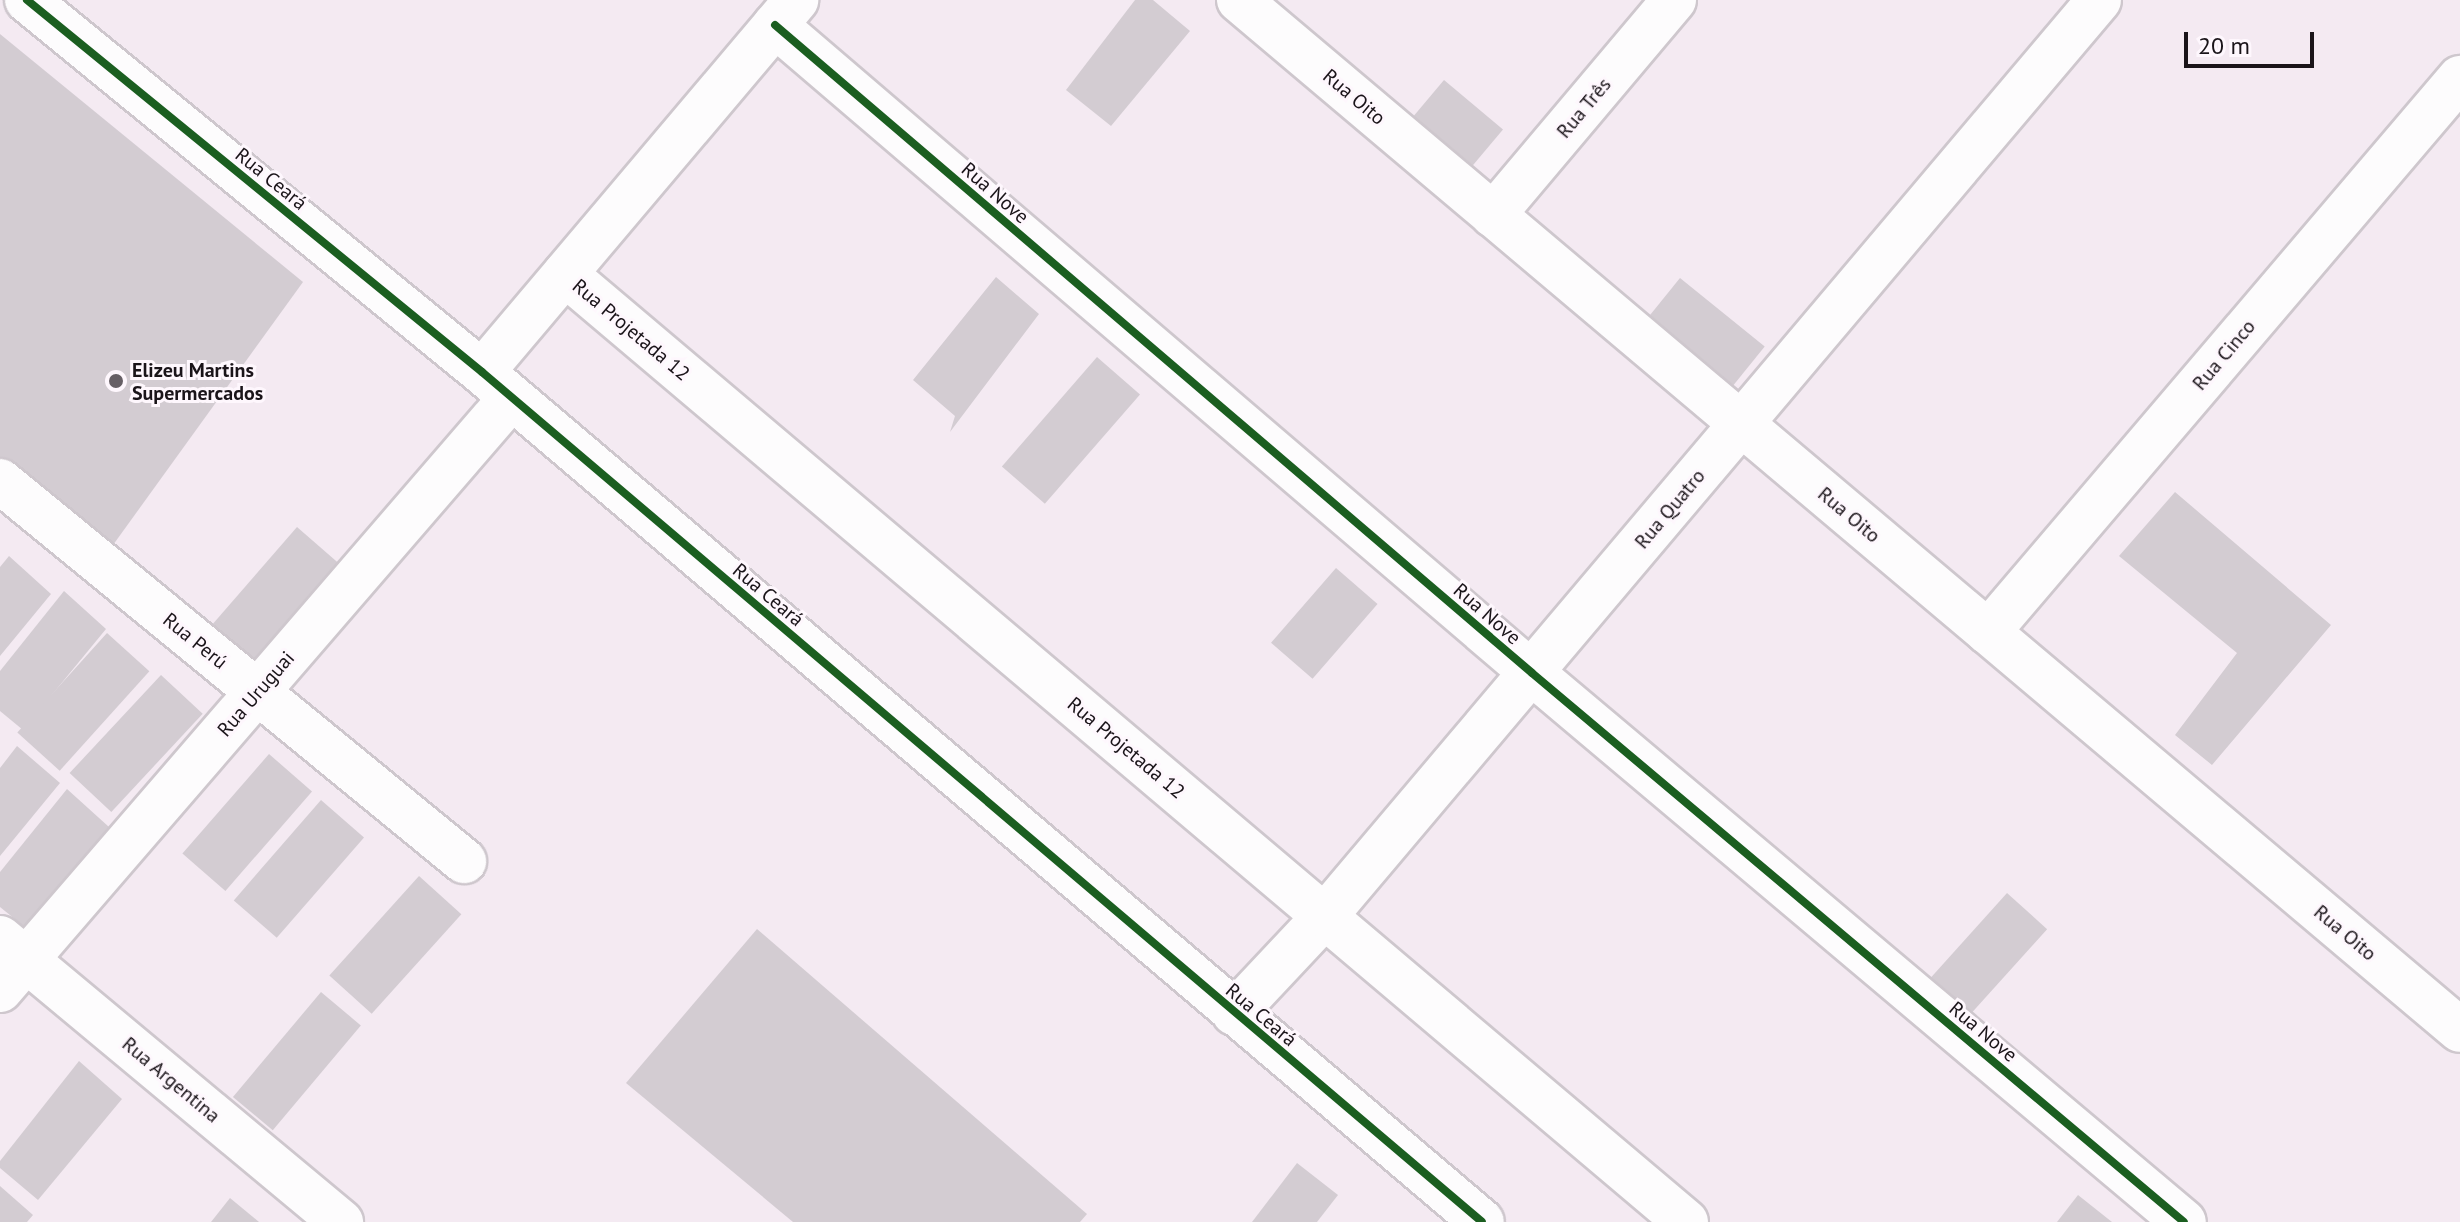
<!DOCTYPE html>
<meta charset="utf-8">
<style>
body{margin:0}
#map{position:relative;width:2460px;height:1222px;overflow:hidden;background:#f4eaf2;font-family:"PT Sans",sans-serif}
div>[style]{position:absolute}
.building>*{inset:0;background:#d3ccd2;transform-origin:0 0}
.roads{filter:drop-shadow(2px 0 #cec7cd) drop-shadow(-2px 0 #cec7cd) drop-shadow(0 2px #cec7cd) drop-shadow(0 -2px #cec7cd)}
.street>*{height:44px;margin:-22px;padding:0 22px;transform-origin:22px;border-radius:22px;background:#fdfcfd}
.cycleway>*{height:8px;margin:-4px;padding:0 4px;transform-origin:4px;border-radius:4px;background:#1b5e20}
.dots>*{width:22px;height:22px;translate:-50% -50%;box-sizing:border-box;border:4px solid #fef7fd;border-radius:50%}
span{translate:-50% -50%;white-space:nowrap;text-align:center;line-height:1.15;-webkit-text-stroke:6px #fef7fd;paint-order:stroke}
.street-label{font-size:20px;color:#1a1419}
.poi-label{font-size:20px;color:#1a1419;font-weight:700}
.left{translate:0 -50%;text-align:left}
.scale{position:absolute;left:2184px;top:32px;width:130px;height:36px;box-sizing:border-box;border:4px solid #1a1419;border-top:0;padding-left:10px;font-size:24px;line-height:28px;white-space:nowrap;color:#1a1419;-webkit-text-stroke:6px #fef7fd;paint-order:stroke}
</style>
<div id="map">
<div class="building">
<div style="clip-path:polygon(1135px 0,1153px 0,1190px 31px,1111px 126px,1066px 90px)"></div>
<div style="clip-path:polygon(0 34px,303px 282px,100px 563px,0 481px)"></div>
<div style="left:1444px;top:80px;width:77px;height:54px;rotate:40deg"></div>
<div style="clip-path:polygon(996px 277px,1039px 314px,950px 432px,955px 416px,913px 380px)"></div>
<div style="left:1680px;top:278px;width:109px;height:53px;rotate:39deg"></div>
<div style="left:1097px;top:357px;width:57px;height:145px;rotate:41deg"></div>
<div style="clip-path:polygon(2175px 492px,2331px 625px,2212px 765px,2175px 735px,2237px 653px,2119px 556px)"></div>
<div style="left:297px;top:527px;width:56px;height:133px;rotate:41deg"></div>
<div style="clip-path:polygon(9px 556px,51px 594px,0 656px,0 567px)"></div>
<div style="left:1336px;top:568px;width:55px;height:99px;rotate:41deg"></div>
<div style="clip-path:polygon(64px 591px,106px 629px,23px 730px,0 711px,0 671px)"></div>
<div style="left:107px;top:633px;width:57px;height:134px;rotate:42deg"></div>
<div style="left:161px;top:675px;width:57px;height:134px;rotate:43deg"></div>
<div style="clip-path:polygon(17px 746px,60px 783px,0 856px,0 768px)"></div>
<div style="left:269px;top:754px;width:57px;height:132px;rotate:41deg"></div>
<div style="clip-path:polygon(67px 789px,109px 827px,26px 928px,0 907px,0 872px)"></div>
<div style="left:321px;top:800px;width:57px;height:133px;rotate:41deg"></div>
<div style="left:419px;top:876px;width:57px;height:134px;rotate:42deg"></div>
<div style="left:2007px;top:893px;width:54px;height:114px;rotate:42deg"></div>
<div style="clip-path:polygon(757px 929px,1087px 1214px,1080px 1222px,793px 1222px,626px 1083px)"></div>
<div style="left:321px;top:992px;width:52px;height:137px;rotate:40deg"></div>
<div style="clip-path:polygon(79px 1061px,122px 1099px,38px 1200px,0 1168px,0 1161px)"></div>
<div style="clip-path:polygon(1297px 1163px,1338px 1195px,1317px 1222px,1252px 1222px)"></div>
<div style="clip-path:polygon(0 1186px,33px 1215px,27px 1222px,0 1222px)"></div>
<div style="clip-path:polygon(2078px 1195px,2112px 1222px,2057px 1222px)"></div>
<div style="clip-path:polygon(230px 1198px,259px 1222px,211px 1222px)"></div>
</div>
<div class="roads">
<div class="street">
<div style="left:27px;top:0;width:588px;rotate:39.27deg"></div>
<div style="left:482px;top:372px;width:1312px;rotate:40.36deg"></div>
<div style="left:1239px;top:0;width:1597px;rotate:40.15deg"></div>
<div style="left:775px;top:25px;width:996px;rotate:40.56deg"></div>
<div style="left:1532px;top:673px;width:852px;rotate:40.1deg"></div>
<div style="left:1493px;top:215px;width:281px;rotate:-49.9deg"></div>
<div style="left:565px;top:274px;width:1468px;rotate:40.22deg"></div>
<div style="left:482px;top:372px;width:487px;rotate:-49.8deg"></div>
<div style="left:0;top:481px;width:600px;rotate:39.32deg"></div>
<div style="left:1988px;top:632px;width:728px;rotate:-49.57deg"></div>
<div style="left:0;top:938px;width:444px;rotate:39.8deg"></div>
<div style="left:0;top:990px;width:782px;rotate:-49.2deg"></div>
<div style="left:1234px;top:1013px;width:133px;rotate:-46.8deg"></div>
<div style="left:1325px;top:916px;width:1199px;rotate:-49.8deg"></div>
</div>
</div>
<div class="cycleway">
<div style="left:27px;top:0;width:588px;rotate:39.27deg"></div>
<div style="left:482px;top:372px;width:1312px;rotate:40.36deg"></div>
<div style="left:775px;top:25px;width:996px;rotate:40.56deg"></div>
<div style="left:1532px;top:673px;width:852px;rotate:40.1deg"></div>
</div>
<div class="dots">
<div style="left:116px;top:381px;background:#665f65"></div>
</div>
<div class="street-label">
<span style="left:1354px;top:97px;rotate:40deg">Rua Oito</span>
<span style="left:1584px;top:108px;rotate:-50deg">Rua Três</span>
<span style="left:271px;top:179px;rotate:39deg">Rua Ceará</span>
<span style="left:995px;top:193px;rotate:41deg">Rua Nove</span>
<span style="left:631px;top:330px;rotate:40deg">Rua Projetada 12</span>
<span style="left:2224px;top:355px;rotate:-50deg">Rua Cinco</span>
<span style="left:1670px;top:509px;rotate:-50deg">Rua Quatro</span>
<span style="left:1849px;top:515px;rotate:40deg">Rua Oito</span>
<span style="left:768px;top:595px;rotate:40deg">Rua Ceará</span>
<span style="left:1487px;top:614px;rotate:41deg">Rua Nove</span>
<span style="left:195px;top:641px;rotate:39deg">Rua Perú</span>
<span style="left:256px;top:694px;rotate:-49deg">Rua Uruguai</span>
<span style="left:1126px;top:748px;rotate:40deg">Rua Projetada 12</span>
<span style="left:2345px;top:933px;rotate:40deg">Rua Oito</span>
<span style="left:1261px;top:1015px;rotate:40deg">Rua Ceará</span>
<span style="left:1983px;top:1032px;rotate:40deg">Rua Nove</span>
<span style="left:171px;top:1080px;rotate:40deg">Rua Argentina</span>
</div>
<div class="poi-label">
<span class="left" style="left:132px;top:382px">Elizeu Martins<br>Supermercados</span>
</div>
<div class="scale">20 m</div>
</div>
